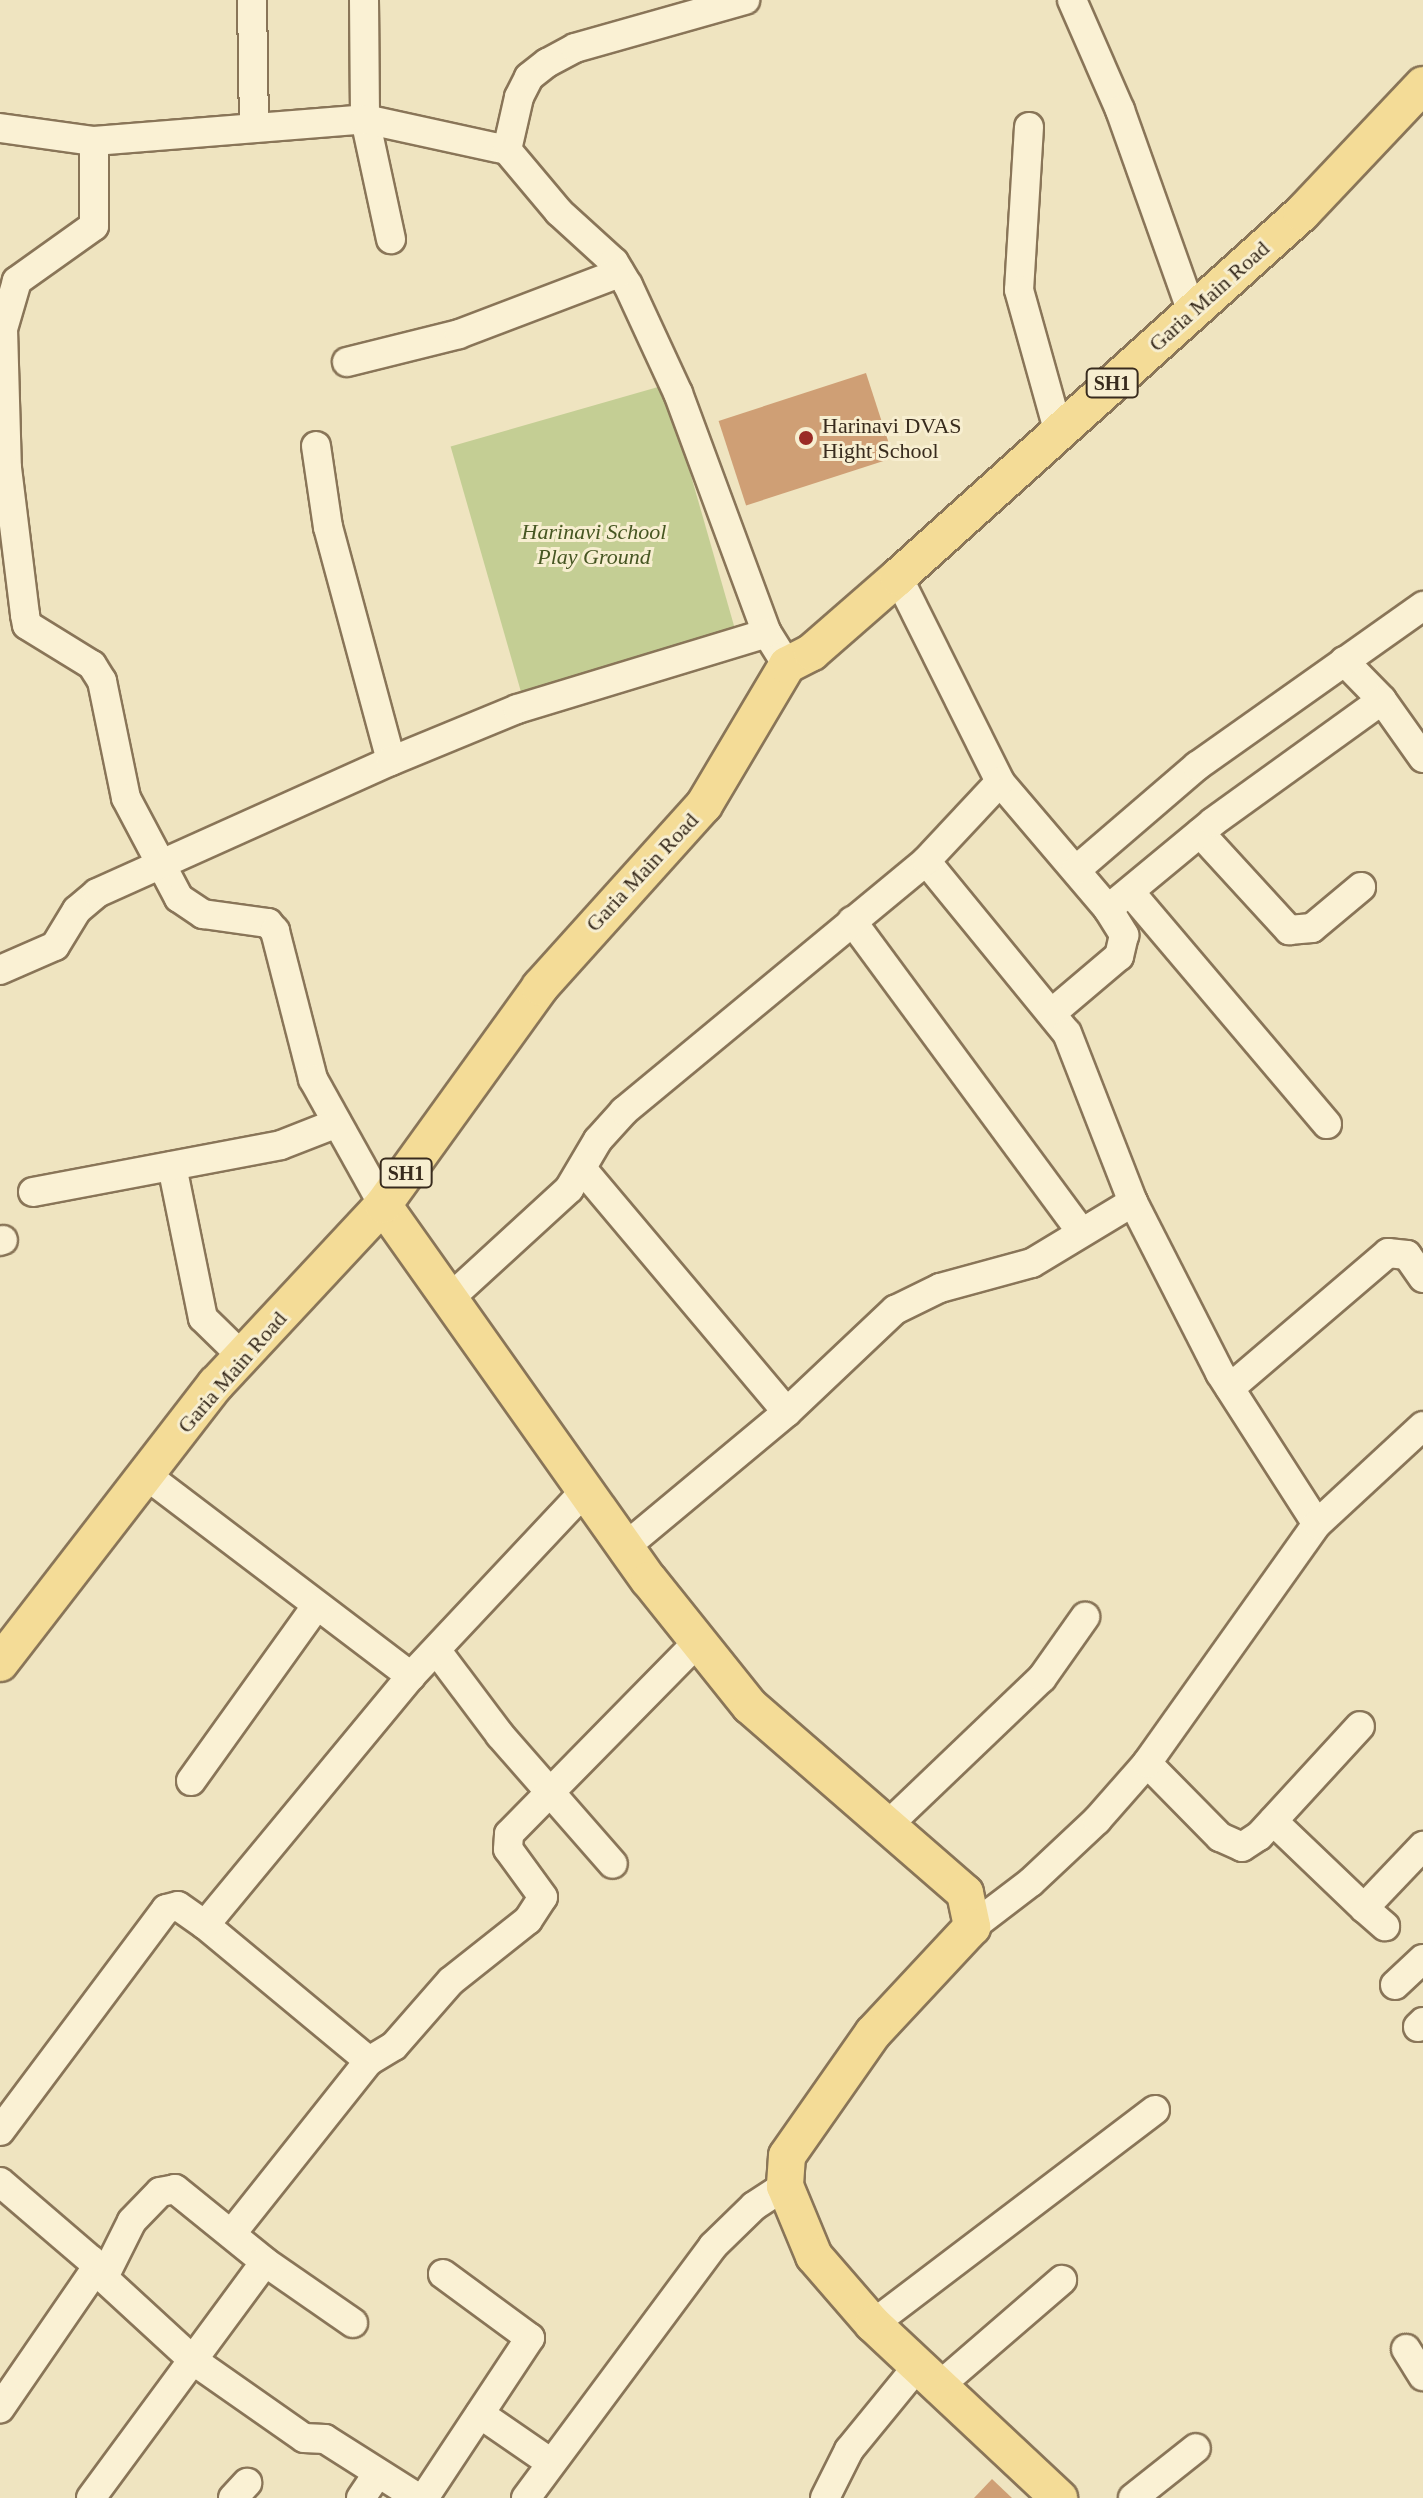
<!DOCTYPE html>
<style>
body{margin:0}
#map{position:relative;width:1423px;height:2498px;overflow:hidden;background:#efe4c0;font-family:Georgia,serif}
div>[style]{position:absolute}
.green>*{inset:0;background:#c4ce94;transform-origin:0 0}
.building>*{inset:0;background:#cf9f75;transform-origin:0 0}
.roads{filter:drop-shadow(2px 0 #897558) drop-shadow(-2px 0 #897558) drop-shadow(0 2px #897558) drop-shadow(0 -2px #897558)}
.minor>*{height:28px;margin:-14px;padding:0 14px;transform-origin:14px;border-radius:14px;background:#faf1d4}
.major>*{height:36px;margin:-18px;padding:0 18px;transform-origin:18px;border-radius:18px;background:#f4dc97}
.dots>*{width:22px;height:22px;translate:-50% -50%;box-sizing:border-box;border:4px solid #f7eed0;border-radius:50%}
span{translate:-50% -50%;white-space:nowrap;text-align:center;line-height:1.15;-webkit-text-stroke:6px #f7eed0;paint-order:stroke}
.shield-label span{padding:2px 6px;background:#f7eed0;border:2px solid;border-radius:6px;-webkit-text-stroke-width:0}
.shield-label{font-size:20px;color:#382b1d;font-weight:700}
.street-label{font-size:22px;color:#382b1d}
.poi-label{font-size:22px;color:#382b1d}
.left{translate:0 -50%;text-align:left}
.park-label{font-size:22px;color:#465622;font-style:italic}
</style>
<div id="map">
<div class="green">
<div style="left:665px;top:385px;width:259px;height:223px;rotate:74deg"></div>
</div>
<div class="building">
<div style="left:866px;top:373px;width:89px;height:155px;rotate:72deg"></div>
<div style="clip-path:polygon(992px 2479px,1012px 2498px,974px 2498px)"></div>
</div>
<div class="roads">
<div class="minor">
<div style="left:252px;top:0;width:128px;rotate:89.1deg"></div>
<div style="left:364px;top:0;width:119px;rotate:89.5deg"></div>
<div style="left:365px;top:119px;width:123px;rotate:77.8deg"></div>
<div style="left:1072px;top:0;width:120px;rotate:66.4deg"></div>
<div style="left:1120px;top:110px;width:214px;rotate:70.4deg"></div>
<div style="left:1029px;top:127px;width:163px;rotate:93.5deg"></div>
<div style="left:1019px;top:290px;width:148px;rotate:74.4deg"></div>
<div style="left:0;top:128px;width:95px;rotate:7.9deg"></div>
<div style="left:94px;top:141px;width:272px;rotate:-4.6deg"></div>
<div style="left:365px;top:119px;width:145px;rotate:12.3deg"></div>
<div style="left:507px;top:150px;width:81px;rotate:50deg"></div>
<div style="left:559px;top:212px;width:74px;rotate:42.3deg"></div>
<div style="left:614px;top:262px;width:27px;rotate:59deg"></div>
<div style="left:628px;top:285px;width:119px;rotate:65.2deg"></div>
<div style="left:678px;top:393px;width:256px;rotate:69.7deg"></div>
<div style="left:767px;top:633px;width:38px;rotate:58deg"></div>
<div style="left:94px;top:141px;width:85px;rotate:90deg"></div>
<div style="left:94px;top:226px;width:95px;rotate:144.5deg"></div>
<div style="left:17px;top:281px;width:50px;rotate:106.3deg"></div>
<div style="left:3px;top:329px;width:139px;rotate:88.4deg"></div>
<div style="left:7px;top:468px;width:148px;rotate:83deg"></div>
<div style="left:25px;top:615px;width:10px;rotate:79deg"></div>
<div style="left:27px;top:625px;width:76px;rotate:31.6deg"></div>
<div style="left:92px;top:665px;width:19px;rotate:58deg"></div>
<div style="left:102px;top:681px;width:119px;rotate:78.4deg"></div>
<div style="left:126px;top:798px;width:113px;rotate:62.1deg"></div>
<div style="left:179px;top:898px;width:29px;rotate:34deg"></div>
<div style="left:203px;top:914px;width:66px;rotate:7.9deg"></div>
<div style="left:268px;top:923px;width:11px;rotate:49deg"></div>
<div style="left:275px;top:931px;width:153px;rotate:75.6deg"></div>
<div style="left:313px;top:1079px;width:144px;rotate:60.9deg"></div>
<div style="left:507px;top:150px;width:54px;rotate:-77.2deg"></div>
<div style="left:519px;top:97px;width:22px;rotate:-63deg"></div>
<div style="left:529px;top:77px;width:23px;rotate:-38deg"></div>
<div style="left:547px;top:63px;width:32px;rotate:-28deg"></div>
<div style="left:575px;top:48px;width:177px;rotate:-15.8deg"></div>
<div style="left:347px;top:362px;width:115px;rotate:-14deg"></div>
<div style="left:459px;top:334px;width:172px;rotate:-20.8deg"></div>
<div style="left:316px;top:446px;width:82px;rotate:81.6deg"></div>
<div style="left:328px;top:527px;width:242px;rotate:74.9deg"></div>
<div style="left:898px;top:577px;width:229px;rotate:63.5deg"></div>
<div style="left:1000px;top:782px;width:167px;rotate:49.6deg"></div>
<div style="left:1108px;top:909px;width:31px;rotate:58deg"></div>
<div style="left:1124px;top:935px;width:22px;rotate:103deg"></div>
<div style="left:1119px;top:956px;width:87px;rotate:139.7deg"></div>
<div style="left:1344px;top:661px;width:54px;rotate:45.7deg"></div>
<div style="left:1382px;top:700px;width:71px;rotate:54.7deg"></div>
<div style="left:1200px;top:833px;width:132px;rotate:47.5deg"></div>
<div style="left:1289px;top:930px;width:23px;rotate:-5deg"></div>
<div style="left:1312px;top:928px;width:64px;rotate:-39.9deg"></div>
<div style="left:926px;top:861px;width:222px;rotate:50.7deg"></div>
<div style="left:1067px;top:1033px;width:181px;rotate:68.7deg"></div>
<div style="left:1133px;top:1202px;width:192px;rotate:63deg"></div>
<div style="left:1220px;top:1373px;width:179px;rotate:57.3deg"></div>
<div style="left:1076px;top:870px;width:160px;rotate:-40.7deg"></div>
<div style="left:1197px;top:766px;width:277px;rotate:-35.3deg"></div>
<div style="left:1131px;top:893px;width:303px;rotate:49.7deg"></div>
<div style="left:1108px;top:909px;width:136px;rotate:-39.6deg"></div>
<div style="left:1213px;top:822px;width:208px;rotate:-35.8deg"></div>
<div style="left:852px;top:921px;width:386px;rotate:53.6deg"></div>
<div style="left:0;top:970px;width:60px;rotate:-23.6deg"></div>
<div style="left:55px;top:946px;width:42px;rotate:-58.6deg"></div>
<div style="left:77px;top:910px;width:26px;rotate:-40deg"></div>
<div style="left:97px;top:893px;width:322px;rotate:-24.2deg"></div>
<div style="left:391px;top:761px;width:136px;rotate:-22.4deg"></div>
<div style="left:517px;top:709px;width:261px;rotate:-16.9deg"></div>
<div style="left:172px;top:1166px;width:155px;rotate:78.5deg"></div>
<div style="left:203px;top:1318px;width:54px;rotate:44.3deg"></div>
<div style="left:584px;top:1171px;width:315px;rotate:49.9deg"></div>
<div style="left:33px;top:1192px;width:252px;rotate:-10.7deg"></div>
<div style="left:281px;top:1145px;width:60px;rotate:-21.4deg"></div>
<div style="left:0;top:1241px;width:3px;rotate:-18deg"></div>
<div style="left:449px;top:1299px;width:163px;rotate:-42.5deg"></div>
<div style="left:569px;top:1189px;width:57px;rotate:-59.4deg"></div>
<div style="left:598px;top:1140px;width:39px;rotate:-48deg"></div>
<div style="left:624px;top:1111px;width:392px;rotate:-39.6deg"></div>
<div style="left:926px;top:861px;width:108px;rotate:-46.9deg"></div>
<div style="left:1230px;top:1388px;width:208px;rotate:-40.5deg"></div>
<div style="left:1388px;top:1253px;width:19px;rotate:6deg"></div>
<div style="left:1407px;top:1255px;width:28px;rotate:55deg"></div>
<div style="left:146px;top:1475px;width:333px;rotate:37.2deg"></div>
<div style="left:625px;top:1547px;width:211px;rotate:-39.8deg"></div>
<div style="left:787px;top:1412px;width:149px;rotate:-43.4deg"></div>
<div style="left:895px;top:1310px;width:50px;rotate:-26.1deg"></div>
<div style="left:940px;top:1288px;width:95px;rotate:-15.2deg"></div>
<div style="left:1032px;top:1263px;width:118px;rotate:-31.1deg"></div>
<div style="left:437px;top:1651px;width:105px;rotate:53.1deg"></div>
<div style="left:500px;top:1735px;width:171px;rotate:48.8deg"></div>
<div style="left:1147px;top:1763px;width:104px;rotate:45.4deg"></div>
<div style="left:1220px;top:1837px;width:24px;rotate:24deg"></div>
<div style="left:1242px;top:1847px;width:20px;rotate:-33deg"></div>
<div style="left:1259px;top:1836px;width:149px;rotate:-47.4deg"></div>
<div style="left:191px;top:1781px;width:216px;rotate:-54.4deg"></div>
<div style="left:1273px;top:1821px;width:126px;rotate:43.7deg"></div>
<div style="left:1364px;top:1908px;width:86px;rotate:-46.4deg"></div>
<div style="left:887px;top:1826px;width:214px;rotate:-43.7deg"></div>
<div style="left:1042px;top:1678px;width:75px;rotate:-54.8deg"></div>
<div style="left:1364px;top:1908px;width:28px;rotate:41deg"></div>
<div style="left:972px;top:1927px;width:74px;rotate:-37.3deg"></div>
<div style="left:1031px;top:1882px;width:91px;rotate:-43.2deg"></div>
<div style="left:1097px;top:1820px;width:76px;rotate:-48.7deg"></div>
<div style="left:1147px;top:1763px;width:293px;rotate:-54.6deg"></div>
<div style="left:1317px;top:1524px;width:144px;rotate:-42.8deg"></div>
<div style="left:1395px;top:1985px;width:38px;rotate:-43deg"></div>
<div style="left:1418px;top:2027px;width:7px;rotate:-45deg"></div>
<div style="left:369px;top:2061px;width:213px;rotate:-140.3deg"></div>
<div style="left:205px;top:1925px;width:323px;rotate:-50.4deg"></div>
<div style="left:411px;top:1676px;width:254px;rotate:-46.8deg"></div>
<div style="left:0;top:2131px;width:277px;rotate:-53.2deg"></div>
<div style="left:166px;top:1909px;width:12px;rotate:-14deg"></div>
<div style="left:178px;top:1906px;width:33px;rotate:35deg"></div>
<div style="left:0;top:2182px;width:120px;rotate:40.6deg"></div>
<div style="left:91px;top:2260px;width:11px;rotate:68deg"></div>
<div style="left:95px;top:2270px;width:168px;rotate:124.5deg"></div>
<div style="left:232px;top:2233px;width:220px;rotate:-51.5deg"></div>
<div style="left:369px;top:2061px;width:29px;rotate:-31deg"></div>
<div style="left:394px;top:2046px;width:86px;rotate:-48.8deg"></div>
<div style="left:451px;top:1981px;width:98px;rotate:-38.4deg"></div>
<div style="left:528px;top:1920px;width:27px;rotate:-57deg"></div>
<div style="left:543px;top:1897px;width:59px;rotate:-126.1deg"></div>
<div style="left:508px;top:1849px;width:15px;rotate:-86deg"></div>
<div style="left:509px;top:1834px;width:269px;rotate:-45.5deg"></div>
<div style="left:95px;top:2270px;width:134px;rotate:42.6deg"></div>
<div style="left:194px;top:2361px;width:134px;rotate:35deg"></div>
<div style="left:304px;top:2438px;width:21px;rotate:3deg"></div>
<div style="left:325px;top:2439px;width:110px;rotate:32.4deg"></div>
<div style="left:105px;top:2275px;width:60px;rotate:-63.4deg"></div>
<div style="left:132px;top:2221px;width:40px;rotate:-46deg"></div>
<div style="left:160px;top:2192px;width:15px;rotate:-11deg"></div>
<div style="left:175px;top:2189px;width:116px;rotate:39deg"></div>
<div style="left:265px;top:2262px;width:107px;rotate:34.7deg"></div>
<div style="left:873px;top:2324px;width:354px;rotate:-37.2deg"></div>
<div style="left:1406px;top:2349px;width:32px;rotate:58deg"></div>
<div style="left:938px;top:2387px;width:164px;rotate:-40.8deg"></div>
<div style="left:480px;top:2414px;width:86px;rotate:34.6deg"></div>
<div style="left:91px;top:2498px;width:293px;rotate:-53.6deg"></div>
<div style="left:233px;top:2498px;width:21px;rotate:-47deg"></div>
<div style="left:361px;top:2498px;width:30px;rotate:-56deg"></div>
<div style="left:424px;top:2498px;width:192px;rotate:-56.5deg"></div>
<div style="left:530px;top:2338px;width:108px;rotate:-143.7deg"></div>
<div style="left:526px;top:2498px;width:314px;rotate:-53.4deg"></div>
<div style="left:713px;top:2246px;width:57px;rotate:-44.3deg"></div>
<div style="left:754px;top:2206px;width:37px;rotate:-33deg"></div>
<div style="left:825px;top:2498px;width:54px;rotate:-63.4deg"></div>
<div style="left:849px;top:2450px;width:107px;rotate:-50.7deg"></div>
<div style="left:1133px;top:2498px;width:80px;rotate:-38.4deg"></div>
</div>
<div class="major">
<div style="left:383px;top:1205px;width:460px;rotate:54.7deg"></div>
<div style="left:649px;top:1580px;width:161px;rotate:51.3deg"></div>
<div style="left:750px;top:1706px;width:285px;rotate:41deg"></div>
<div style="left:965px;top:1893px;width:35px;rotate:78deg"></div>
<div style="left:972px;top:1927px;width:145px;rotate:133deg"></div>
<div style="left:873px;top:2033px;width:150px;rotate:125deg"></div>
<div style="left:787px;top:2156px;width:30px;rotate:94deg"></div>
<div style="left:785px;top:2186px;width:76px;rotate:67.5deg"></div>
<div style="left:814px;top:2256px;width:90px;rotate:49.1deg"></div>
<div style="left:873px;top:2324px;width:255px;rotate:43.1deg"></div>
<div style="left:0;top:1663px;width:353px;rotate:-52.3deg"></div>
<div style="left:216px;top:1384px;width:245px;rotate:-47deg"></div>
<div style="left:383px;top:1205px;width:269px;rotate:-54.2deg"></div>
<div style="left:540px;top:987px;width:245px;rotate:-48deg"></div>
<div style="left:704px;top:805px;width:163px;rotate:-59.3deg"></div>
<div style="left:787px;top:665px;width:28px;rotate:-27deg"></div>
<div style="left:812px;top:652px;width:114px;rotate:-41.1deg"></div>
<div style="left:898px;top:577px;width:544px;rotate:-42.02deg"></div>
<div style="left:1302px;top:213px;width:176px;rotate:-46.6deg"></div>
</div>
</div>
<div class="dots">
<div style="left:806px;top:438px;background:#9a2b25"></div>
</div>
<div class="shield-label">
<span style="left:1112px;top:383px">SH1</span>
<span style="left:406px;top:1173px">SH1</span>
</div>
<div class="street-label">
<span style="left:1209px;top:296px;rotate:-42deg">Garia Main Road</span>
<span style="left:642px;top:872px;rotate:-47deg">Garia Main Road</span>
<span style="left:232px;top:1372px;rotate:-49deg">Garia Main Road</span>
</div>
<div class="poi-label">
<span class="left" style="left:822px;top:438px">Harinavi DVAS<br>Hight School</span>
</div>
<div class="park-label">
<span style="left:594px;top:544px">Harinavi School<br>Play Ground</span>
</div>
</div>
